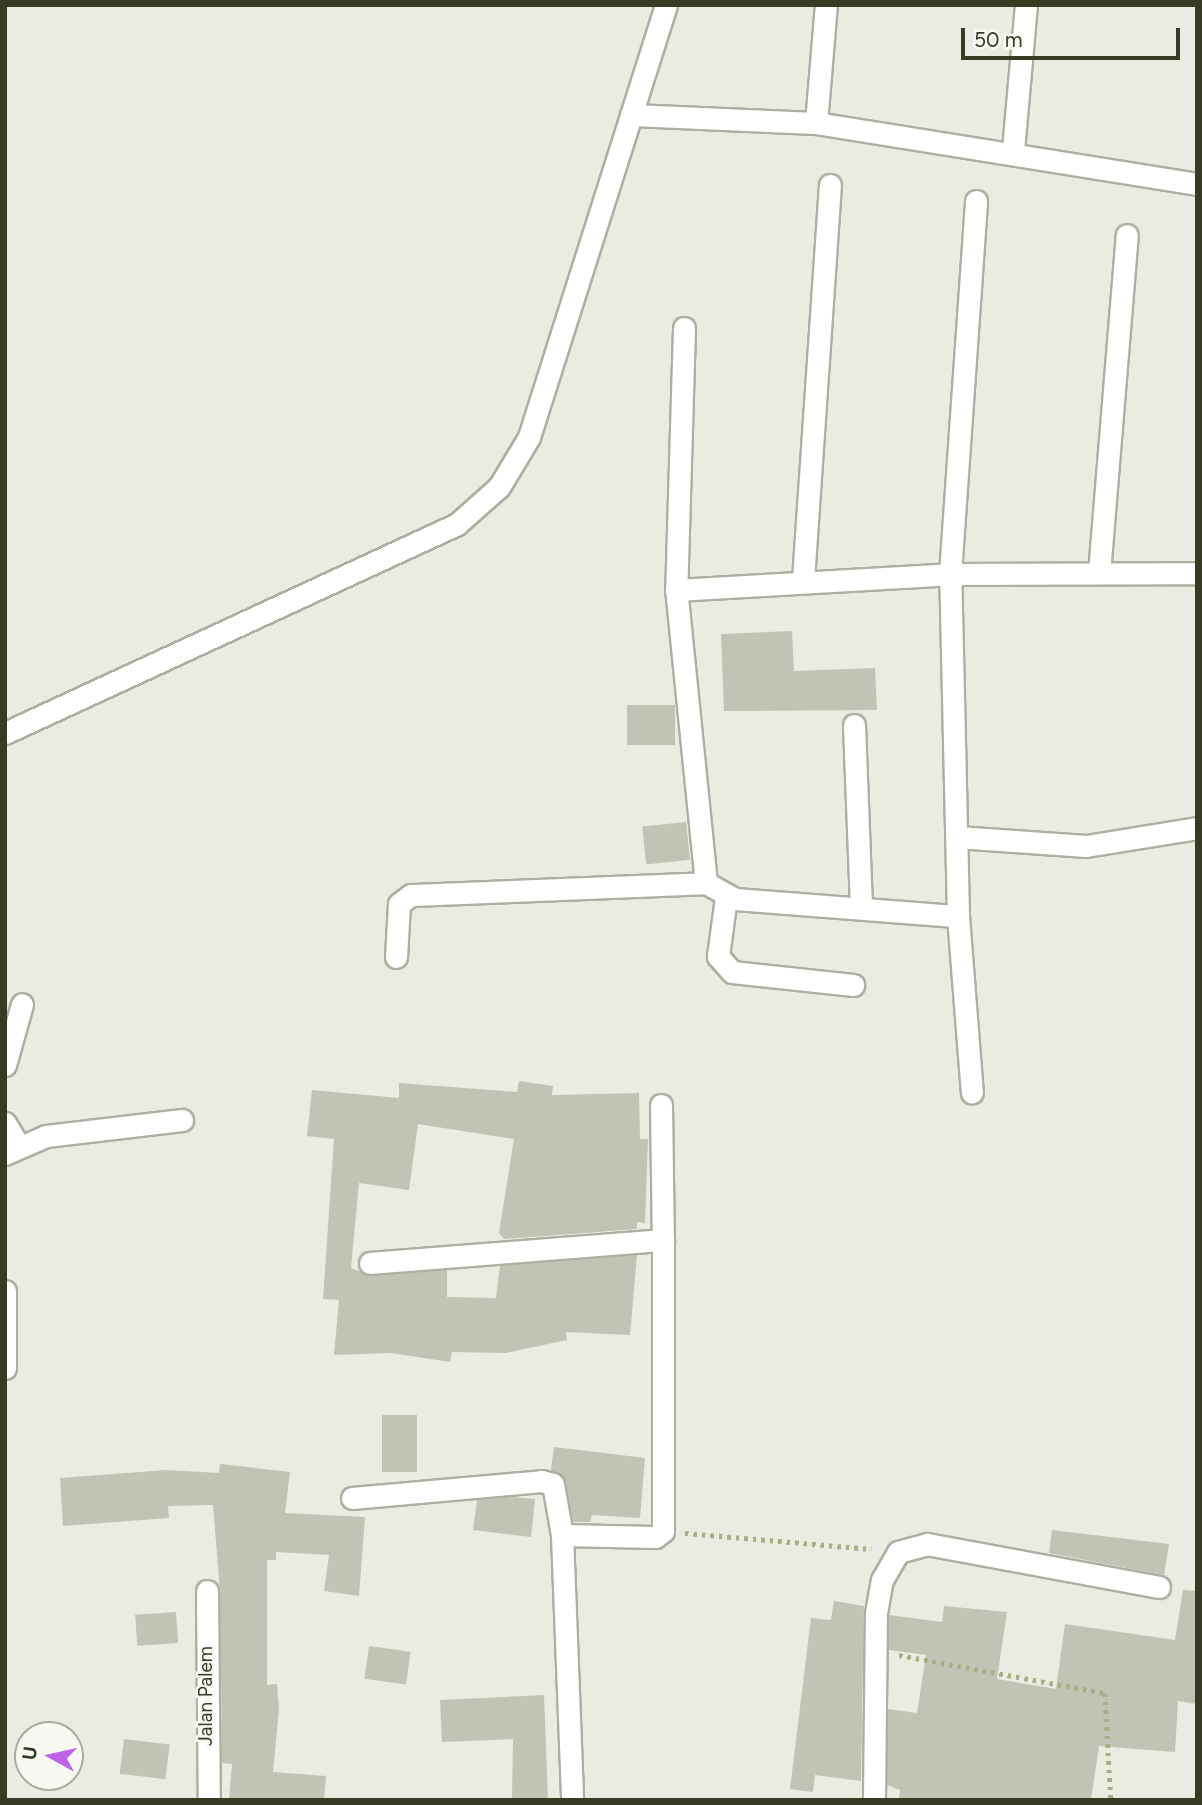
<!DOCTYPE html>
<style>
body{margin:0}
#map{position:relative;width:1202px;height:1805px;overflow:hidden;background:#ebebe2;font-family:Figtree,sans-serif}
div>[style]{position:absolute}
.building>*{inset:0;background:#c2c3b5;transform-origin:0 0}
.path>*{height:4.5px;margin-top:-2.25px;transform-origin:0;background:repeating-linear-gradient(90deg,#a8ad85 0 3.5px,transparent 0 8.5px)}
.roads{filter:drop-shadow(2px 0 #aeafa1) drop-shadow(-2px 0 #aeafa1) drop-shadow(0 2px #aeafa1) drop-shadow(0 -2px #aeafa1)}
.minor>*{height:21px;margin:-10.5px;padding:0 10.5px;transform-origin:10.5px;border-radius:10.5px;background:#fff}
span{translate:-50% -50%;white-space:nowrap;text-align:center;line-height:1.15;-webkit-text-stroke:5px #f8f8f3;paint-order:stroke}
.street-label{font-size:19px;color:#373b24}
.frame{position:absolute;inset:0;border:7px solid #373b24;pointer-events:none}
.north{position:absolute;left:14px;top:1721px;width:70px;height:70px;box-sizing:border-box;background:#f8f8f3;border:2px solid #abaca0;border-radius:50%;rotate:278deg;font-size:19px;font-weight:700;line-height:28px;text-align:center;color:#373b24}
.north::after{content:'';display:block;margin:auto;width:24px;height:32px;background:#be64e7;clip-path:polygon(50% 0,100% 100%,50% 72%,0 100%)}
.scale{position:absolute;left:961px;top:28px;width:219px;height:32px;box-sizing:border-box;border:4px solid #373b24;border-top:0;padding-left:9px;font-size:21px;line-height:24px;white-space:nowrap;color:#373b24;-webkit-text-stroke:5px #f8f8f3;paint-order:stroke}
</style>
<div id="map">
<div class="building">
<div style="clip-path:polygon(792px 631px,794px 671px,875px 668px,877px 710px,724px 711px,721px 634px)"></div>
<div style="left:627px;top:705px;width:48px;height:40px"></div>
<div style="left:686px;top:822px;width:38px;height:44px;rotate:84deg"></div>
<div style="clip-path:polygon(519px 1081px,553px 1086px,552px 1095px,639px 1093px,640px 1139px,648px 1139px,645px 1223px,637px 1222px,637px 1229px,504px 1239px,499px 1233px,514px 1139px,418px 1124px,409px 1190px,359px 1183px,351px 1268px,371px 1276px,447px 1270px,447px 1297px,496px 1298px,500px 1266px,637px 1255px,630px 1335px,566px 1332px,567px 1340px,506px 1353px,452px 1352px,450px 1362px,391px 1353px,334px 1355px,339px 1300px,323px 1299px,334px 1139px,307px 1136px,312px 1090px,399px 1098px,399px 1083px,517px 1092px)"></div>
<div style="left:417px;top:1415px;width:57px;height:35px;rotate:90deg"></div>
<div style="clip-path:polygon(554px 1447px,645px 1458px,640px 1518px,592px 1515px,590px 1522px,573px 1522px,566px 1481px,551px 1470px)"></div>
<div style="clip-path:polygon(220px 1464px,290px 1472px,285px 1513px,365px 1517px,359px 1596px,324px 1591px,329px 1555px,276px 1552px,276px 1560px,267px 1560px,267px 1685px,277px 1684px,279px 1709px,273px 1772px,326px 1776px,324px 1800px,229px 1800px,232px 1764px,222px 1763px,220px 1591px,213px 1505px,168px 1506px,169px 1518px,63px 1526px,60px 1478px,166px 1470px,219px 1473px)"></div>
<div style="clip-path:polygon(514px 1497px,535px 1499px,531px 1537px,473px 1530px,477px 1500px)"></div>
<div style="clip-path:polygon(1052px 1530px,1169px 1544px,1164px 1575px,1049px 1553px)"></div>
<div style="clip-path:polygon(1183px 1590px,1197px 1591px,1197px 1704px,1178px 1701px,1175px 1752px,1099px 1746px,1091px 1800px,899px 1800px,900px 1790px,887px 1785px,888px 1709px,917px 1713px,926px 1655px,889px 1650px,889px 1615px,942px 1622px,944px 1606px,1007px 1612px,997px 1679px,1056px 1689px,1065px 1624px,1175px 1640px)"></div>
<div style="clip-path:polygon(834px 1601px,864px 1606px,861px 1781px,815px 1775px,813px 1792px,790px 1789px,811px 1618px,831px 1620px)"></div>
<div style="left:176px;top:1612px;width:31px;height:41px;rotate:86deg"></div>
<div style="left:369px;top:1646px;width:42px;height:33px;rotate:8deg"></div>
<div style="clip-path:polygon(544px 1695px,548px 1800px,512px 1800px,513px 1739px,442px 1742px,440px 1700px)"></div>
<div style="left:124px;top:1739px;width:46px;height:35px;rotate:7deg"></div>
</div>
<div class="path">
<div style="left:685px;top:1533px;width:187px;rotate:4.9deg"></div>
<div style="left:899px;top:1655px;width:209px;rotate:10.5deg"></div>
<div style="left:1105px;top:1693px;width:107px;rotate:86.8deg"></div>
</div>
<div class="roads">
<div class="minor">
<div style="left:631px;top:115px;width:185px;rotate:2.5deg"></div>
<div style="left:816px;top:123px;width:386px;rotate:9.1deg"></div>
<div style="left:816px;top:123px;width:118px;rotate:-85.2deg"></div>
<div style="left:1013px;top:150px;width:146px;rotate:-84.9deg"></div>
<div style="left:684px;top:328px;width:262px;rotate:91.7deg"></div>
<div style="left:676px;top:590px;width:274px;rotate:-3.3deg"></div>
<div style="left:950px;top:574px;width:247px;rotate:-0.2deg"></div>
<div style="left:1099px;top:573px;width:339px;rotate:-85.3deg"></div>
<div style="left:803px;top:580px;width:396px;rotate:-86.1deg"></div>
<div style="left:854px;top:725px;width:182px;rotate:87.8deg"></div>
<div style="left:5px;top:733px;width:497px;rotate:-24.8deg"></div>
<div style="left:456px;top:525px;width:57px;rotate:-41.5deg"></div>
<div style="left:499px;top:487px;width:58px;rotate:-59deg"></div>
<div style="left:529px;top:437px;width:453px;rotate:-72.4deg"></div>
<div style="left:957px;top:837px;width:129px;rotate:4deg"></div>
<div style="left:1086px;top:846px;width:112px;rotate:-9.2deg"></div>
<div style="left:706px;top:883px;width:33px;rotate:29deg"></div>
<div style="left:735px;top:899px;width:224px;rotate:4.4deg"></div>
<div style="left:958px;top:916px;width:177px;rotate:85.5deg"></div>
<div style="left:726px;top:897px;width:60px;rotate:97.7deg"></div>
<div style="left:718px;top:956px;width:21px;rotate:49deg"></div>
<div style="left:732px;top:972px;width:122px;rotate:6.1deg"></div>
<div style="left:958px;top:916px;width:342px;rotate:-91.3deg"></div>
<div style="left:950px;top:574px;width:374px;rotate:-86deg"></div>
<div style="left:396px;top:957px;width:53px;rotate:-86.8deg"></div>
<div style="left:399px;top:904px;width:15px;rotate:-37deg"></div>
<div style="left:411px;top:895px;width:295px;rotate:-2.3deg"></div>
<div style="left:706px;top:883px;width:295px;rotate:-95.8deg"></div>
<div style="left:5px;top:1065px;width:63px;rotate:-74.4deg"></div>
<div style="left:661px;top:1105px;width:135px;rotate:89.2deg"></div>
<div style="left:5px;top:1123px;width:27px;rotate:59deg"></div>
<div style="left:5px;top:1154px;width:45px;rotate:-23.7deg"></div>
<div style="left:46px;top:1136px;width:137px;rotate:-6.7deg"></div>
<div style="left:370px;top:1263px;width:294px;rotate:-4.5deg"></div>
<div style="left:663px;top:1240px;width:291px;rotate:90deg"></div>
<div style="left:663px;top:1531px;width:10px;rotate:143deg"></div>
<div style="left:655px;top:1537px;width:93px;rotate:-178.8deg"></div>
<div style="left:5px;top:1291px;width:77px;rotate:90deg"></div>
<div style="left:352px;top:1498px;width:190px;rotate:-5.1deg"></div>
<div style="left:541px;top:1481px;width:12px;rotate:14deg"></div>
<div style="left:553px;top:1484px;width:52px;rotate:80deg"></div>
<div style="left:562px;top:1535px;width:265px;rotate:87.8deg"></div>
<div style="left:207px;top:1591px;width:209px;rotate:89.5deg"></div>
<div style="left:874px;top:1800px;width:187px;rotate:-89.4deg"></div>
<div style="left:876px;top:1613px;width:34px;rotate:-80deg"></div>
<div style="left:882px;top:1580px;width:32px;rotate:-60deg"></div>
<div style="left:898px;top:1552px;width:30px;rotate:-15deg"></div>
<div style="left:927px;top:1544px;width:236px;rotate:10.5deg"></div>
</div>
</div>
<div class="street-label">
<span style="left:206px;top:1696px;rotate:-90deg">Jalan Palem</span>
</div>
<div class="frame"></div>
<div class="north">U</div>
<div class="scale">50 m</div>
</div>
